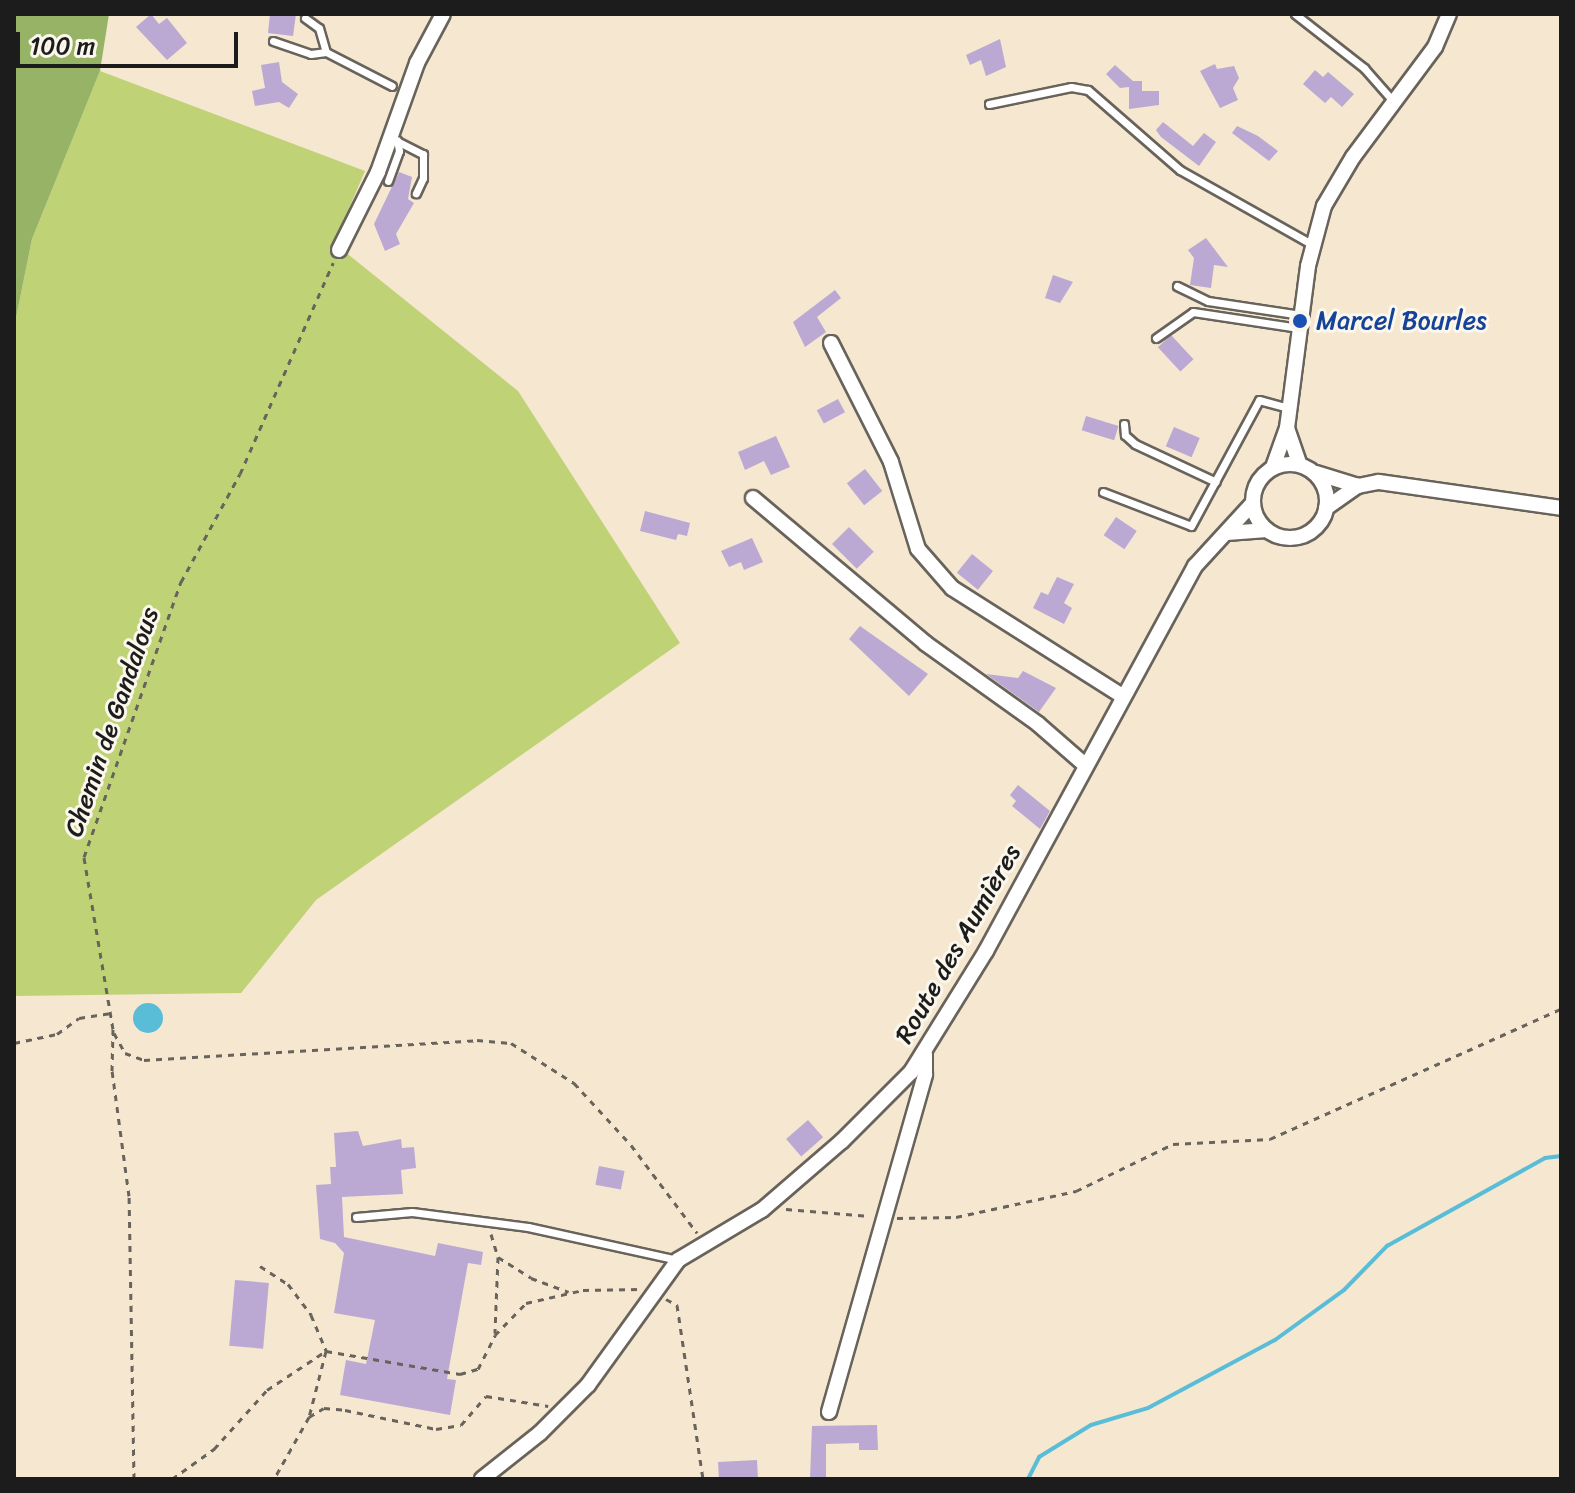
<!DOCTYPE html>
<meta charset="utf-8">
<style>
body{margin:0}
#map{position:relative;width:1575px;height:1493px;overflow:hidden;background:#f5e7d0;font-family:Sriracha,sans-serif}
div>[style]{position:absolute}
.green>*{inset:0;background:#bfd275}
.forest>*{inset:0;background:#97b466}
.water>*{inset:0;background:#5abdd8}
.round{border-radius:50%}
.stream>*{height:4px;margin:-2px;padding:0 2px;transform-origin:2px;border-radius:2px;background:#5abdd8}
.building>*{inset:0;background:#bba9d4;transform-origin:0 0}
.path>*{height:3px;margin-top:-1.5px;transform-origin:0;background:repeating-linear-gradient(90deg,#68635b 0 6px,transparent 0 12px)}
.roads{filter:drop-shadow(2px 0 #68635b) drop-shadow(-2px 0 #68635b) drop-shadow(0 2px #68635b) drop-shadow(0 -2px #68635b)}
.service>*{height:7px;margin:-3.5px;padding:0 3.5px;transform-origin:3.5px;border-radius:3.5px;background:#fff}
.minor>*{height:14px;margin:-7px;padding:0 7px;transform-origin:7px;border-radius:7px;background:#fff}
.minor>.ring{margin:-7px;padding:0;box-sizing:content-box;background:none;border:14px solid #fff;border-radius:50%}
.dots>*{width:22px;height:22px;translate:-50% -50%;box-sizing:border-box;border:4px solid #fbf7ec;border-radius:50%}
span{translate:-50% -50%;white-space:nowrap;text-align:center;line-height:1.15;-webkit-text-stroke:6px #fbf7ec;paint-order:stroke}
.transit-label{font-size:26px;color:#164399}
.left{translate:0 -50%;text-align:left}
.street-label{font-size:26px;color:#1c1c1c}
.frame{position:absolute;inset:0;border:16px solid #1c1c1c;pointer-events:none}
.scale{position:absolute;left:16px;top:32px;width:222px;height:36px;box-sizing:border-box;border:4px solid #1c1c1c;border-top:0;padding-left:10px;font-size:24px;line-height:28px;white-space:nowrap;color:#1c1c1c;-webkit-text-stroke:6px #fbf7ec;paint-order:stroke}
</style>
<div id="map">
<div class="green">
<div style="clip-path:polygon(100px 71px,365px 171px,334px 243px,518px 391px,680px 643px,316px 900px,241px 993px,14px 996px,14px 328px,32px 239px)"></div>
</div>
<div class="forest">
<div style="clip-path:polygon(14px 14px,109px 14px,100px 71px,32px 239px,14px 328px)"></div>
</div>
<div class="water">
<div class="round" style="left:133px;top:1003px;width:30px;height:30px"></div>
</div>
<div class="stream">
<div style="left:1028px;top:1479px;width:25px;rotate:-63deg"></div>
<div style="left:1039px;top:1457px;width:61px;rotate:-31.6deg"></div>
<div style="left:1091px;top:1425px;width:59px;rotate:-16.6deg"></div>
<div style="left:1148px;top:1408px;width:144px;rotate:-28.2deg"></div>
<div style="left:1275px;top:1340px;width:85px;rotate:-35.9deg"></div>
<div style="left:1344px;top:1290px;width:62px;rotate:-45.7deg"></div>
<div style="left:1387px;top:1246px;width:181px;rotate:-29.1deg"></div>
<div style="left:1545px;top:1158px;width:16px;rotate:-7deg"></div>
</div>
<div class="building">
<div style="clip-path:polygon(151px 14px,159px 24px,167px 18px,187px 43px,167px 60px,136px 27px)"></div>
<div style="clip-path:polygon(270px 14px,296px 14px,293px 36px,268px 33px)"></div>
<div style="clip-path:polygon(1000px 39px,1006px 67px,986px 76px,981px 60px,970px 65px,966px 55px)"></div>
<div style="clip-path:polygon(279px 62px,282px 82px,298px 94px,289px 108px,279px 102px,255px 106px,252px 91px,265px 88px,261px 65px)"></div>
<div style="clip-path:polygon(1215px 64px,1217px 69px,1234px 66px,1239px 78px,1233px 88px,1238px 100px,1220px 108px,1200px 71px)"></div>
<div style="clip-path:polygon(1115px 65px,1133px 81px,1142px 81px,1142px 91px,1159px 91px,1159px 105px,1129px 109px,1129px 87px,1120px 88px,1106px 74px)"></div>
<div style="clip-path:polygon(1315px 70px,1323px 77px,1328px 72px,1354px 94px,1342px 107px,1331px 97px,1325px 103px,1303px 84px)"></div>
<div style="clip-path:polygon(1163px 122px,1193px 146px,1204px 133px,1216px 142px,1199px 166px,1161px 137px,1156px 130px)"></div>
<div style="clip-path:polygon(1237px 126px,1258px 136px,1278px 151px,1269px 161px,1232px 133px)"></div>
<div style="clip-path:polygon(399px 172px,412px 177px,408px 199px,414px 203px,396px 234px,400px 244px,385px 251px,374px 224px)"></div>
<div style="clip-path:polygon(1206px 238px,1228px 267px,1214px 265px,1211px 288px,1190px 285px,1194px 258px,1188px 250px)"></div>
<div style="clip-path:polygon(1053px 275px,1073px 282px,1060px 303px,1045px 298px)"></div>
<div style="clip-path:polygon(835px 290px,841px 298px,817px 317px,826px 332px,805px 347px,793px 322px)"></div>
<div style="left:1171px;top:335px;width:33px;height:18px;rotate:47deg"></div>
<div style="left:838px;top:399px;width:15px;height:24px;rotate:62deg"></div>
<div style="left:1086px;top:416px;width:34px;height:15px;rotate:17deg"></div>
<div style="left:1174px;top:427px;width:28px;height:21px;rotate:23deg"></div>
<div style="clip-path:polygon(776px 436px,790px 467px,771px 475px,764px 461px,745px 470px,738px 452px)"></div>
<div style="left:865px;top:469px;width:28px;height:23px;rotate:52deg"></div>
<div style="clip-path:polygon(645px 511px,690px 523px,687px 536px,678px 534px,676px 540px,640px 531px)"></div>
<div style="left:1116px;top:517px;width:25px;height:22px;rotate:34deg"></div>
<div style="left:849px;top:527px;width:35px;height:24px;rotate:45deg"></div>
<div style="clip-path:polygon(752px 538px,763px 562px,744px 570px,741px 562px,729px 567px,721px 551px)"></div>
<div style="left:972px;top:554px;width:27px;height:24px;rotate:39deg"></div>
<div style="clip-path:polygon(1057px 577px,1074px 584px,1064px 603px,1072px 608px,1064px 624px,1033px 608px,1041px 592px,1048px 595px)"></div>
<div style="clip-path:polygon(860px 626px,928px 674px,909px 696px,849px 639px)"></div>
<div style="clip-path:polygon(1023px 671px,1056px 688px,1039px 712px,986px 674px,1018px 678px)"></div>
<div style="clip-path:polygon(1018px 785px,1050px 811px,1040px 829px,1012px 806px,1016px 801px,1010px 795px)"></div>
<div style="left:808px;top:1120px;width:23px;height:29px;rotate:49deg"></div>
<div style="clip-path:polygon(358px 1131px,363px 1146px,401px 1139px,402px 1148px,414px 1147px,416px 1168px,401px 1170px,403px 1194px,342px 1197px,344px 1237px,435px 1256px,438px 1243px,483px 1252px,481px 1265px,468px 1263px,447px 1379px,456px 1380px,450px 1415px,340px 1395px,346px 1360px,366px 1364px,375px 1320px,334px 1313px,344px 1253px,335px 1243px,320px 1239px,316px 1185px,331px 1184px,330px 1167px,336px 1167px,334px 1133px)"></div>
<div style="left:599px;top:1166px;width:26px;height:19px;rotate:11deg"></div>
<div style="left:235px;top:1280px;width:34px;height:66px;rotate:5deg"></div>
<div style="clip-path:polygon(877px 1425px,878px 1450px,859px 1450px,859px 1443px,826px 1444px,826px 1479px,810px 1479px,812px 1426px)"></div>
<div style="left:757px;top:1460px;width:19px;height:39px;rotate:87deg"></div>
</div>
<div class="path">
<div style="left:114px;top:1033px;width:23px;rotate:61deg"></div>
<div style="left:125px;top:1053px;width:20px;rotate:20deg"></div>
<div style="left:144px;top:1060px;width:334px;rotate:-3.4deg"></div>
<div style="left:477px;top:1040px;width:34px;rotate:5deg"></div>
<div style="left:511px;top:1043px;width:75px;rotate:32.4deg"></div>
<div style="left:574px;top:1083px;width:84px;rotate:47.4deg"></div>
<div style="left:631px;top:1145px;width:110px;rotate:53.1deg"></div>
<div style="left:14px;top:1043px;width:44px;rotate:-11.8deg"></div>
<div style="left:57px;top:1034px;width:27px;rotate:-36deg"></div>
<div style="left:79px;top:1018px;width:31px;rotate:-9deg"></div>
<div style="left:786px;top:1209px;width:84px;rotate:4.8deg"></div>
<div style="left:897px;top:1218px;width:59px;rotate:-1deg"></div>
<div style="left:956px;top:1217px;width:123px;rotate:-12.2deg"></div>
<div style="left:1076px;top:1191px;width:108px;rotate:-25.9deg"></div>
<div style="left:1173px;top:1144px;width:97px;rotate:-3deg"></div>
<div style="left:1270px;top:1139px;width:319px;rotate:-24.1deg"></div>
<div style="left:491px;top:1234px;width:24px;rotate:73deg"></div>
<div style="left:498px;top:1257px;width:76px;rotate:92.3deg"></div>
<div style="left:498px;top:1257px;width:39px;rotate:32deg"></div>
<div style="left:531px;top:1278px;width:40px;rotate:20.2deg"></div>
<div style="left:260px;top:1266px;width:33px;rotate:33deg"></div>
<div style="left:288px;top:1284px;width:39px;rotate:53deg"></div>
<div style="left:311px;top:1315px;width:39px;rotate:67deg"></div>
<div style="left:326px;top:1351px;width:68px;rotate:104.4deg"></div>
<div style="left:309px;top:1417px;width:71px;rotate:119.4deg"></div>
<div style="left:666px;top:1299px;width:13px;rotate:29deg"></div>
<div style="left:677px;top:1305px;width:176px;rotate:81.5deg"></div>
<div style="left:309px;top:1417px;width:17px;rotate:-31deg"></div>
<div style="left:324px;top:1408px;width:21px;rotate:5deg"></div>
<div style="left:345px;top:1410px;width:93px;rotate:11.8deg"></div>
<div style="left:436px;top:1429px;width:25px;rotate:-9deg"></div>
<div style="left:461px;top:1425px;width:38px;rotate:-49deg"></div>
<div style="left:486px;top:1396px;width:63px;rotate:9.2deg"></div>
<div style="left:134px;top:1479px;width:283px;rotate:-91deg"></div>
<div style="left:129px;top:1196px;width:126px;rotate:-97.7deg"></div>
<div style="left:112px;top:1071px;width:42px;rotate:-88.6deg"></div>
<div style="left:113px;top:1029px;width:174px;rotate:-99.6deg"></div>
<div style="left:84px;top:857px;width:292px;rotate:-70.6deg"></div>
<div style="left:181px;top:582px;width:123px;rotate:-61.4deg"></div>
<div style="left:240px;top:474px;width:231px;rotate:-66.2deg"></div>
<div style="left:172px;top:1479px;width:52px;rotate:-35.5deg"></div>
<div style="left:214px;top:1449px;width:79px;rotate:-48.1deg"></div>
<div style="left:267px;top:1390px;width:71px;rotate:-33.5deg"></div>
<div style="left:326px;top:1351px;width:136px;rotate:9.7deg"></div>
<div style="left:460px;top:1374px;width:19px;rotate:-16deg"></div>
<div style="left:478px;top:1369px;width:38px;rotate:-63deg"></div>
<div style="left:495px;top:1335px;width:45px;rotate:-45.9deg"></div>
<div style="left:526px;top:1303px;width:58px;rotate:-12.8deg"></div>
<div style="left:583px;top:1290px;width:58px;rotate:-1deg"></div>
</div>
<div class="roads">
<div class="service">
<div style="left:1295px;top:14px;width:88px;rotate:38deg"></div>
<div style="left:1364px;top:68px;width:44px;rotate:48.7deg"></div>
<div style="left:305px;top:18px;width:17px;rotate:36deg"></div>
<div style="left:319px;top:28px;width:25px;rotate:74deg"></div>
<div style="left:326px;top:52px;width:74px;rotate:27.3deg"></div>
<div style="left:273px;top:41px;width:40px;rotate:18.9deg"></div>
<div style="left:311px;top:54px;width:15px;rotate:-8deg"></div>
<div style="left:989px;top:104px;width:84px;rotate:-11.7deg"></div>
<div style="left:1071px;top:87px;width:17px;rotate:10deg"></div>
<div style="left:1088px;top:90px;width:122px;rotate:41deg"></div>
<div style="left:1180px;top:170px;width:153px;rotate:29.4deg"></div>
<div style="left:391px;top:138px;width:36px;rotate:27deg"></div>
<div style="left:423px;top:154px;width:24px;rotate:90deg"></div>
<div style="left:423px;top:178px;width:17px;rotate:115deg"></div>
<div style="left:388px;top:181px;width:32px;rotate:-70deg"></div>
<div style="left:399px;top:151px;width:11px;rotate:-100deg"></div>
<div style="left:1177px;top:286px;width:34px;rotate:26deg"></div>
<div style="left:1208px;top:301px;width:94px;rotate:8.6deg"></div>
<div style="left:1156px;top:338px;width:45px;rotate:-35.1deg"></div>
<div style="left:1193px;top:312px;width:107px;rotate:8.6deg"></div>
<div style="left:1124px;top:424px;width:11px;rotate:85deg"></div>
<div style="left:1125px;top:435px;width:13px;rotate:42deg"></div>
<div style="left:1135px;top:444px;width:89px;rotate:25.1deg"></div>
<div style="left:1103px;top:492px;width:94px;rotate:21.1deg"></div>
<div style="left:1191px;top:526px;width:143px;rotate:-61.6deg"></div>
<div style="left:1259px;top:400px;width:31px;rotate:15deg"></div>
<div style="left:356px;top:1217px;width:56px;rotate:-5.1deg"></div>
<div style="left:412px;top:1212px;width:117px;rotate:7.4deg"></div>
<div style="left:528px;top:1227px;width:154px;rotate:12.4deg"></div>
</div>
<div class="minor">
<div style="left:339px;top:250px;width:87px;rotate:-63.4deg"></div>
<div style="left:378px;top:172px;width:116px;rotate:-70.3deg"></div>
<div style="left:417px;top:63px;width:55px;rotate:-62deg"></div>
<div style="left:831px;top:343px;width:133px;rotate:63.2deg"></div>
<div style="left:891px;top:462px;width:91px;rotate:72.8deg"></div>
<div style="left:918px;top:549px;width:52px;rotate:48.9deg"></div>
<div style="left:952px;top:588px;width:201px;rotate:32.4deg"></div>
<div style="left:1287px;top:428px;width:39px;rotate:71deg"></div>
<div class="ring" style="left:1253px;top:464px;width:60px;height:60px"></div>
<div style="left:1273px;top:467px;width:41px;rotate:-70.3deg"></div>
<div style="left:1287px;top:428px;width:163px;rotate:-82.6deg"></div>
<div style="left:1308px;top:266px;width:62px;rotate:-75.1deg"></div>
<div style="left:1324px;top:206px;width:57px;rotate:-59.4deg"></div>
<div style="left:1353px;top:157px;width:137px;rotate:-53.3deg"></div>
<div style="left:1435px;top:47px;width:36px;rotate:-67deg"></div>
<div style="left:1316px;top:473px;width:44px;rotate:17.2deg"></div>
<div style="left:753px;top:498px;width:225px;rotate:40.1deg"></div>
<div style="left:925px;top:643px;width:139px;rotate:35.6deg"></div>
<div style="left:1038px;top:724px;width:62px;rotate:41.1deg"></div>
<div style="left:1326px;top:508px;width:39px;rotate:-35deg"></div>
<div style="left:1358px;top:486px;width:21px;rotate:-11deg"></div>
<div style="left:1379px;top:482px;width:184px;rotate:8.1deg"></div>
<div style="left:1227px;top:533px;width:40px;rotate:-4.3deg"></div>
<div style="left:829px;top:1412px;width:351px;rotate:-74.1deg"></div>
<div style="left:925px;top:1074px;width:20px;rotate:-90deg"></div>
<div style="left:482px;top:1479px;width:74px;rotate:-38.4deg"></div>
<div style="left:540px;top:1433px;width:68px;rotate:-45deg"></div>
<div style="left:588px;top:1385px;width:154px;rotate:-54.2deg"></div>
<div style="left:678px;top:1260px;width:98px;rotate:-30.8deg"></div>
<div style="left:762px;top:1210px;width:106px;rotate:-40.8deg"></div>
<div style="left:842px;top:1141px;width:98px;rotate:-45deg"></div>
<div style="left:911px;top:1072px;width:142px;rotate:-58.2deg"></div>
<div style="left:986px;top:951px;width:438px;rotate:-61.5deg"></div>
<div style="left:1195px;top:566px;width:84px;rotate:-47.4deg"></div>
</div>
</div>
<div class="dots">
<div style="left:1300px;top:321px;background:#1a4fb4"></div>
</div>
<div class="transit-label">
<span class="left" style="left:1316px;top:321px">Marcel Bourles</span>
</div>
<div class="street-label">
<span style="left:112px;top:722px;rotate:-71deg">Chemin de Gandalous</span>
<span style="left:958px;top:944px;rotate:-60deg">Route des Aumières</span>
</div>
<div class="frame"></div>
<div class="scale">100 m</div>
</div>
